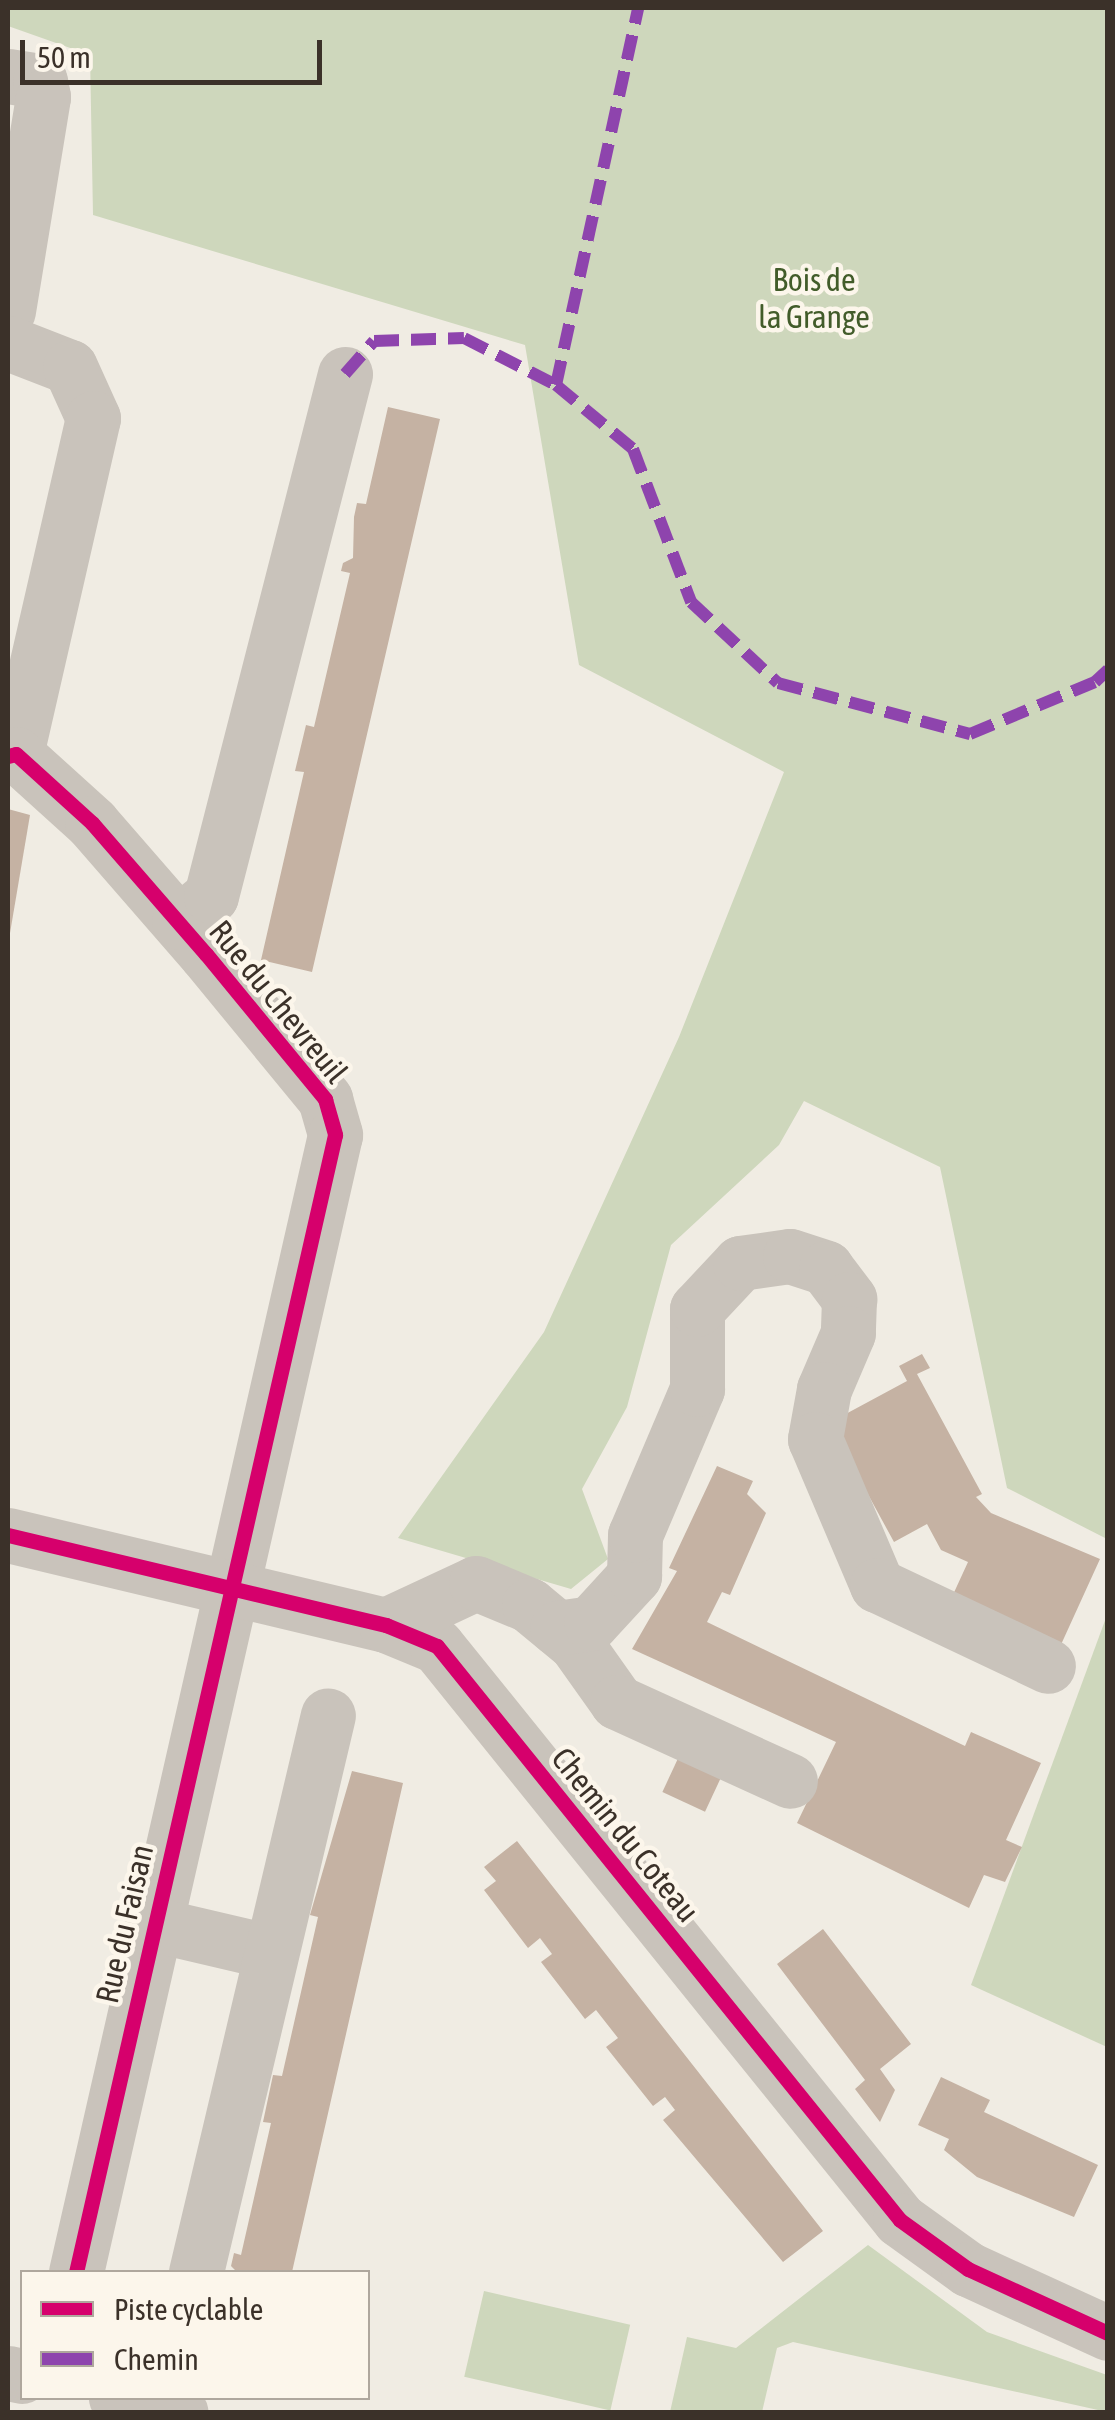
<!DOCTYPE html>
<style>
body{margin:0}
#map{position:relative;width:1115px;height:2420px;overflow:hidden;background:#f0ece3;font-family:"Asap Condensed",sans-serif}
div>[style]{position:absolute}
.green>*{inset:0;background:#ced7bc;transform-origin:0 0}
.building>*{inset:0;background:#c5b2a3;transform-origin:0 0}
.minor>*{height:55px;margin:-27.5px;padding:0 27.5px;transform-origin:27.5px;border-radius:27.5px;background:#c9c3bb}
.quiet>*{height:12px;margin-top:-6px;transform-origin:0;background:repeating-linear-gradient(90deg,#8e44ad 0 25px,transparent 0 37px)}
.cycleway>*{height:15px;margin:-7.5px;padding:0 7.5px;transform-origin:7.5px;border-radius:7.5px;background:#d6006c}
span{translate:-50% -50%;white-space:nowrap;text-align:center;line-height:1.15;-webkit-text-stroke:9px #fcf6eb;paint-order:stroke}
.park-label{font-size:32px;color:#425c2a}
.street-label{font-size:32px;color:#3b3129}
.frame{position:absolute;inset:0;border:10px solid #3b3129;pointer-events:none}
.legend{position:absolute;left:20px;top:2270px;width:350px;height:130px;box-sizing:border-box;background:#fcf6eb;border:2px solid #afa79d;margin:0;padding:12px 18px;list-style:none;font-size:30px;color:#3b3129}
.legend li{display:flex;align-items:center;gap:20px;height:50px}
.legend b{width:50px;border:2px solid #afa79d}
.scale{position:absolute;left:20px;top:40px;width:302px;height:45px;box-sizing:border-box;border:5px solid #3b3129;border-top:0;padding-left:12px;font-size:30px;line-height:35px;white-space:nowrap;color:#3b3129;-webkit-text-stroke:8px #fcf6eb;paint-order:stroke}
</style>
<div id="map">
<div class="green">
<div style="clip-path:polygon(8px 8px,1107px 8px,1107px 1539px,1007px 1488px,940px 1167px,804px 1101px,779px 1145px,671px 1245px,627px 1407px,582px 1489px,608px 1559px,571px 1589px,398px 1538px,544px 1332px,679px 1037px,784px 772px,579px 665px,525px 345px,93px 215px,90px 55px,8px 26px)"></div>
<div style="clip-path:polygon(1107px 1615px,1107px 2047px,971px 1985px)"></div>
<div style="clip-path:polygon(868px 2245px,987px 2332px,1107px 2375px,1107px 2412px,793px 2342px,777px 2348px,762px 2412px,670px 2412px,687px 2337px,736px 2348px)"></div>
<div style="left:484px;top:2291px;width:150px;height:88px;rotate:13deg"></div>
</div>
<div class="building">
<div style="clip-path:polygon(388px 407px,440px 419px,312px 972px,261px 960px,304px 772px,295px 771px,306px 725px,314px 727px,350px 573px,341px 571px,343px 563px,353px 558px,354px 517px,357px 503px,366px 504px)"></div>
<div style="clip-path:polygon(8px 809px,30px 815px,9px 939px,8px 939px)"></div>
<div style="clip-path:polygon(922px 1354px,930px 1368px,917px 1374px,982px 1494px,976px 1497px,991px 1513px,1100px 1559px,1059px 1649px,951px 1599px,968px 1562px,941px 1550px,927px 1524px,894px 1542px,829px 1423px,907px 1381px,899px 1366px)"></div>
<div style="clip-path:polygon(717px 1466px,753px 1481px,747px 1494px,766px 1513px,730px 1595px,722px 1592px,707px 1622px,965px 1746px,971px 1732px,1041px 1763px,1006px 1840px,1022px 1847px,1005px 1882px,984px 1875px,969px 1908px,797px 1823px,836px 1742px,632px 1649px,677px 1571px,669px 1568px)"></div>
<div style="left:681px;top:1752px;width:47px;height:44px;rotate:25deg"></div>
<div style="clip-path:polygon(352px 1771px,403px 1783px,292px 2272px,237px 2272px,231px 2266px,234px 2253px,241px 2255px,271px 2123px,263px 2122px,273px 2075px,282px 2076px,318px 1917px,310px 1915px)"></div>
<div style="clip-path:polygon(517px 1841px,823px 2231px,783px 2262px,663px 2120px,675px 2110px,665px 2097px,653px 2106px,606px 2047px,618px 2038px,596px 2010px,585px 2019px,541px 1962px,552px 1954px,540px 1938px,528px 1948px,484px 1890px,496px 1881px,484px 1867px)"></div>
<div style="clip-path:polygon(823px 1929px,911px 2044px,880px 2069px,895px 2090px,880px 2122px,855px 2089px,865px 2080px,777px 1964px)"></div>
<div style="clip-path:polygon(941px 2077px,990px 2100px,984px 2112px,1098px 2165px,1074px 2217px,977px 2177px,944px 2150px,949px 2139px,918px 2125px)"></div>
</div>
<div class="minor">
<div style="left:8px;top:76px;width:32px;rotate:9deg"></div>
<div style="left:40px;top:81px;width:16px;rotate:79deg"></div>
<div style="left:43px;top:97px;width:217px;rotate:99.3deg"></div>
<div style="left:8px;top:343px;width:66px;rotate:21.2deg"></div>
<div style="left:70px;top:367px;width:56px;rotate:65.7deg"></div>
<div style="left:93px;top:418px;width:345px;rotate:102.9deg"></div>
<div style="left:8px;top:756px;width:8px;rotate:-14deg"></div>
<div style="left:16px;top:754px;width:103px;rotate:42.2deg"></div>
<div style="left:92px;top:823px;width:174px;rotate:49deg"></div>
<div style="left:206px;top:954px;width:188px;rotate:50.6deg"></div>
<div style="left:325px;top:1099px;width:37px;rotate:74deg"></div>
<div style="left:335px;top:1135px;width:1166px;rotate:102.83deg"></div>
<div style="left:179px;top:922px;width:41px;rotate:-39.1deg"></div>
<div style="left:211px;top:896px;width:539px;rotate:-75.6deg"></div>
<div style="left:8px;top:1535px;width:389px;rotate:13.4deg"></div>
<div style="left:386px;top:1625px;width:55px;rotate:22.4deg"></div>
<div style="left:437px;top:1646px;width:737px;rotate:51.11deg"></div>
<div style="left:900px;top:2220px;width:84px;rotate:35.8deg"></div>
<div style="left:968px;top:2269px;width:154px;rotate:24.6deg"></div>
<div style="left:386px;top:1625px;width:99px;rotate:-25deg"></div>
<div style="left:476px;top:1583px;width:57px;rotate:22.5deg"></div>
<div style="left:529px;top:1605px;width:61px;rotate:39.7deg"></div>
<div style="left:576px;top:1644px;width:71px;rotate:54.7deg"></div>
<div style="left:617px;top:1702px;width:190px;rotate:24.5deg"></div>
<div style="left:557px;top:1628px;width:34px;rotate:-8deg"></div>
<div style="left:591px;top:1623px;width:64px;rotate:-47.5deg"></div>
<div style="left:634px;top:1576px;width:41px;rotate:-88.6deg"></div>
<div style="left:635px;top:1535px;width:159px;rotate:-67deg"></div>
<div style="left:697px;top:1389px;width:80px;rotate:-90deg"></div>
<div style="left:697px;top:1309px;width:63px;rotate:-46.9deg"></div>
<div style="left:740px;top:1263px;width:50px;rotate:-8deg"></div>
<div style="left:790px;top:1256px;width:38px;rotate:18deg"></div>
<div style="left:826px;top:1268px;width:39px;rotate:53deg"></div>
<div style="left:849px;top:1299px;width:34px;rotate:92deg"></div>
<div style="left:848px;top:1333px;width:61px;rotate:113.2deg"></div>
<div style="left:824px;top:1389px;width:51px;rotate:100.2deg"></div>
<div style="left:815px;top:1439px;width:159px;rotate:67deg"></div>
<div style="left:877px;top:1585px;width:189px;rotate:25.3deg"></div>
<div style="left:152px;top:1924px;width:122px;rotate:13.2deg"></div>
<div style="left:196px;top:2272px;width:572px;rotate:-76.67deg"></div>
<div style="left:8px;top:2373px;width:14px;rotate:12deg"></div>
<div style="left:116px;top:2398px;width:66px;rotate:12.3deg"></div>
</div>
<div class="quiet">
<div style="left:345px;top:374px;width:44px;rotate:-48.7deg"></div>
<div style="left:374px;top:341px;width:90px;rotate:-1.9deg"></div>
<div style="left:464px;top:338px;width:103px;rotate:27.1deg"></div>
<div style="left:556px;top:385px;width:100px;rotate:39.7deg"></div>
<div style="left:633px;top:449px;width:164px;rotate:69.2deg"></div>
<div style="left:691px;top:602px;width:119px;rotate:43deg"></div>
<div style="left:778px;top:683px;width:199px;rotate:14.9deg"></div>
<div style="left:970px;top:734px;width:135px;rotate:-22.6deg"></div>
<div style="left:1095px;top:682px;width:18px;rotate:-43deg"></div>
<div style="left:556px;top:385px;width:386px;rotate:-77.7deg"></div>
</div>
<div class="cycleway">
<div style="left:8px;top:756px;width:8px;rotate:-14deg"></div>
<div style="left:16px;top:754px;width:103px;rotate:42.2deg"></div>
<div style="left:92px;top:823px;width:174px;rotate:49deg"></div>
<div style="left:206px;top:954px;width:188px;rotate:50.6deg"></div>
<div style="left:325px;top:1099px;width:37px;rotate:74deg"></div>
<div style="left:335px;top:1135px;width:1166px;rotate:102.83deg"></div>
<div style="left:8px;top:1535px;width:389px;rotate:13.4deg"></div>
<div style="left:386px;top:1625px;width:55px;rotate:22.4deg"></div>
<div style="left:437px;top:1646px;width:737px;rotate:51.11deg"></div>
<div style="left:900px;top:2220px;width:84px;rotate:35.8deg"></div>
<div style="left:968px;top:2269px;width:154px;rotate:24.6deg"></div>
</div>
<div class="park-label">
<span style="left:814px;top:299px">Bois de<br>la Grange</span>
</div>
<div class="street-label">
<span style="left:278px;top:1002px;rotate:51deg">Rue du Chevreuil</span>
<span style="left:625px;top:1835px;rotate:51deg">Chemin du Coteau</span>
<span style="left:125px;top:1924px;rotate:-77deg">Rue du Faisan</span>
</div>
<div class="frame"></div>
<ul class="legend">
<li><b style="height:12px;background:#d6006c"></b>Piste cyclable</li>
<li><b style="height:12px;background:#8e44ad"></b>Chemin</li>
</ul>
<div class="scale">50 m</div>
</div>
